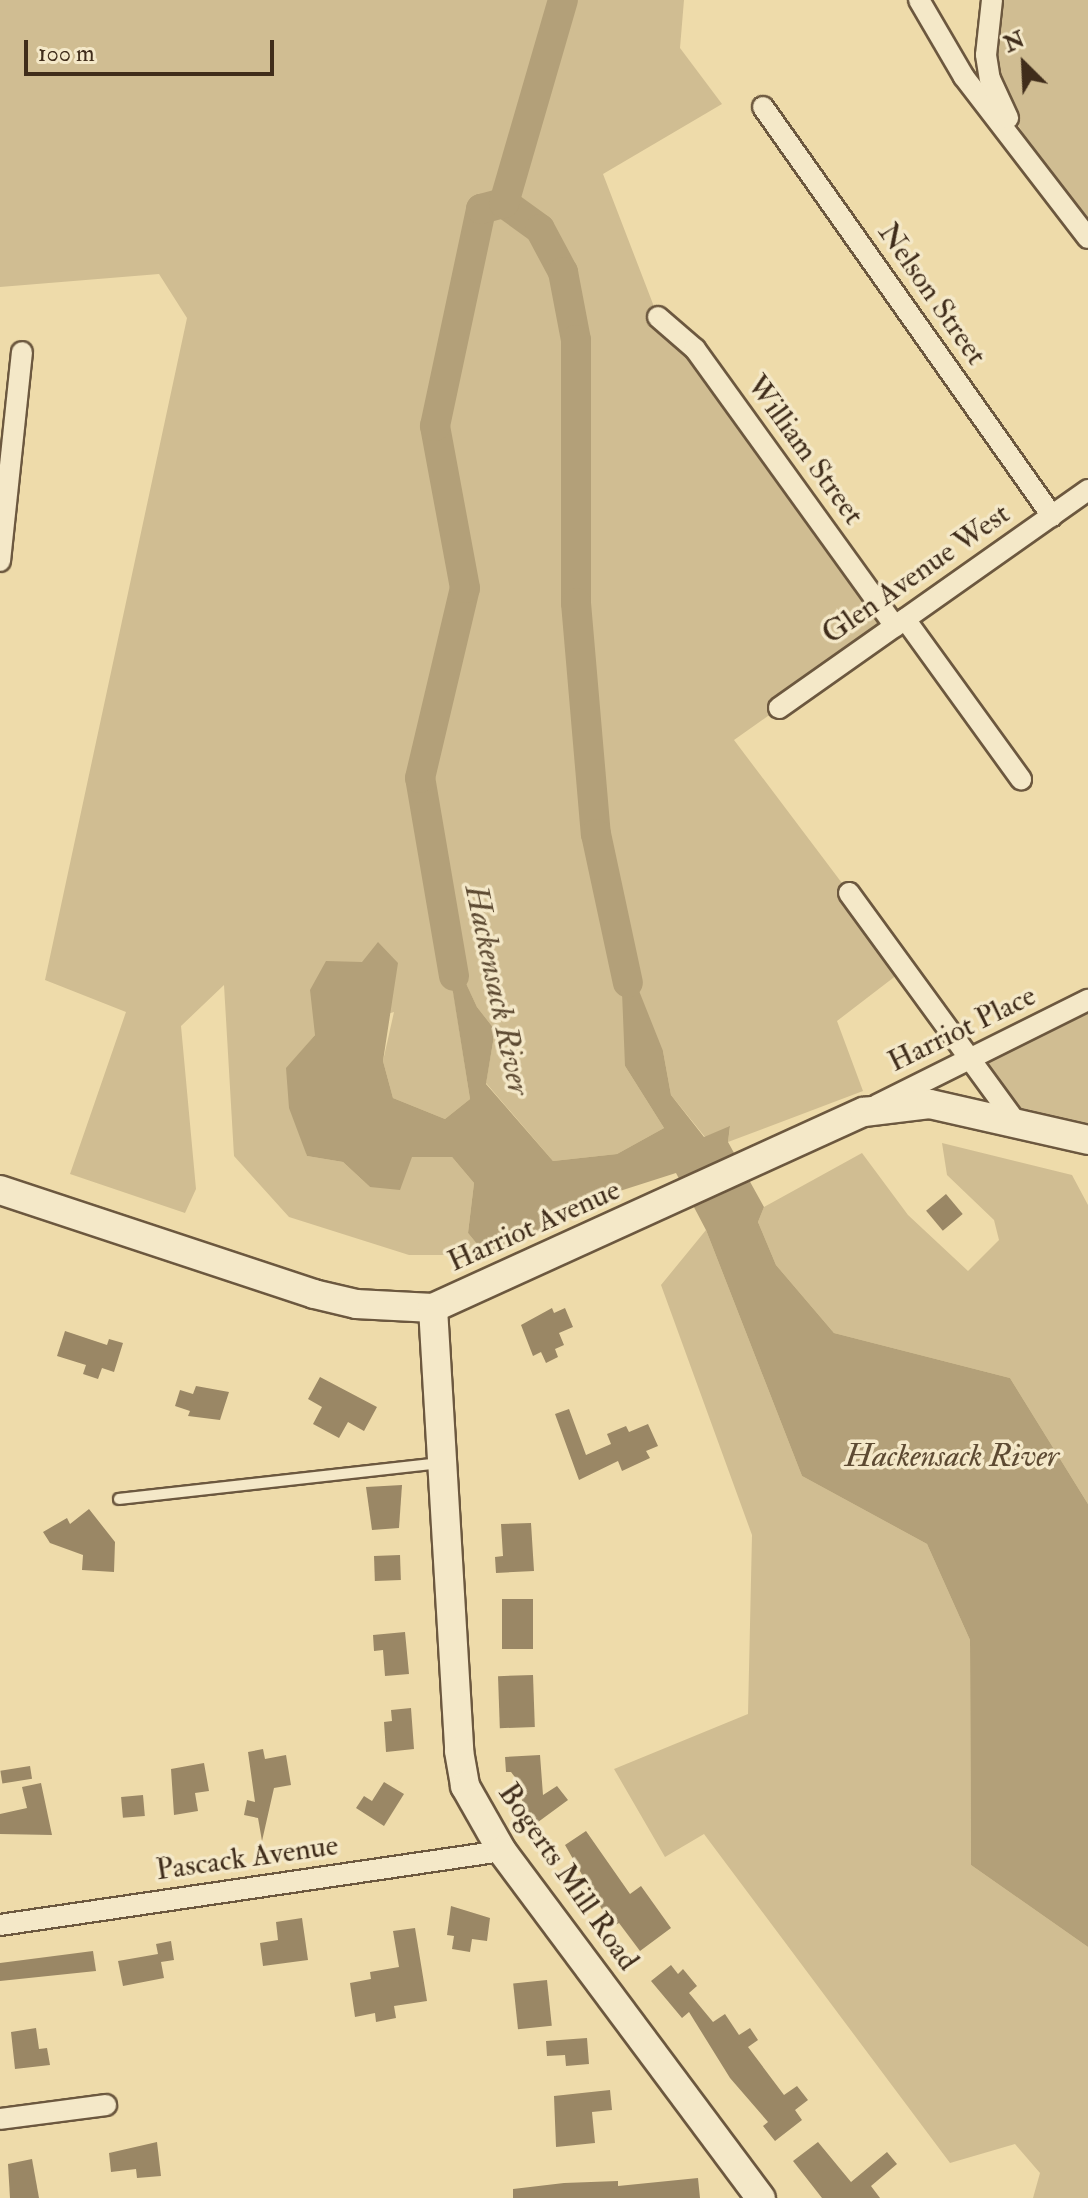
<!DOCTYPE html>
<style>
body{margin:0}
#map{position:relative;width:1088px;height:2198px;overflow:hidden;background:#eedbaa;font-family:"IM FELL Double Pica",serif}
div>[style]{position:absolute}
.green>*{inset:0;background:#d0bd92}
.water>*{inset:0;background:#b3a079}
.river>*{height:30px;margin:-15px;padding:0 15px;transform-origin:15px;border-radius:15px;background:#b3a079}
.building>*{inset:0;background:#9a8765;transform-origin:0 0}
.roads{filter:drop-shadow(2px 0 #6c583f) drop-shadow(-2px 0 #6c583f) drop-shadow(0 2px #6c583f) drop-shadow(0 -2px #6c583f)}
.lane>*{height:10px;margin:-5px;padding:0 5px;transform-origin:5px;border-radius:5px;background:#f4e8c8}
.street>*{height:20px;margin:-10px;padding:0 10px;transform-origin:10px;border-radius:10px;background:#f4e8c8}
.secondary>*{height:28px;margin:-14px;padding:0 14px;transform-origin:14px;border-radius:14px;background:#f4e8c8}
span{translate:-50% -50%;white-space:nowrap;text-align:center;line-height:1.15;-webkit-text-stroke:7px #f4e8c8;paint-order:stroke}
.street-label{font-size:30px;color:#402d1b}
.water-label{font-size:32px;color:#5d4a32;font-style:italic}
.north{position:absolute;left:984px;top:24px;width:80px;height:80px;-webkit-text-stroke:6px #f4e8c8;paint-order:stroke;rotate:336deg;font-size:22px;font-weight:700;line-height:32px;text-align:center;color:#402d1b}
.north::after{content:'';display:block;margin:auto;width:28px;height:36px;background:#402d1b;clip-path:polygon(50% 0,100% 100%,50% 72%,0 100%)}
.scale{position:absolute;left:24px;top:40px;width:250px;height:36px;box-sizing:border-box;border:4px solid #402d1b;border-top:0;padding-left:10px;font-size:24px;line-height:28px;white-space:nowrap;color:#402d1b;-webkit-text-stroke:6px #f4e8c8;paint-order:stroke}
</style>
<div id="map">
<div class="green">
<div style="clip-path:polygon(0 0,684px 0,680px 48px,722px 104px,603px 174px,658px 317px,895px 626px,734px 740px,906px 968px,837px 1021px,863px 1091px,728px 1142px,730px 1127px,705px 1137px,671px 1095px,663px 1051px,625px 1066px,664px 1128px,617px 1154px,553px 1161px,486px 1083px,495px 1030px,477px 1007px,445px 939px,470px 1099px,445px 1119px,393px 1098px,383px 1061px,394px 1012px,315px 1035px,287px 1068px,307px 1156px,343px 1162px,370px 1187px,411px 1157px,452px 1157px,474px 1183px,468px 1233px,486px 1255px,409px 1255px,289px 1217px,234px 1156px,224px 985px,181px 1026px,196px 1189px,185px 1213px,70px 1174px,126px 1012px,45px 980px,187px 318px,159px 274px,0 287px)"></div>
<div style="clip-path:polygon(997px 0,1088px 0,1088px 229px,1037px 158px,1004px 100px,995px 76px)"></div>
<div style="clip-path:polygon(1088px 1000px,1088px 1140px,1017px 1123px,972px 1057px)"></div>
<div style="clip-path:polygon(942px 1143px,1072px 1175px,1088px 1205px,1088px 1504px,1010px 1378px,834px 1333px,776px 1265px,758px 1222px,764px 1207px,862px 1153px,908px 1215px,968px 1271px,999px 1240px,994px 1220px,947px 1175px)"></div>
<div style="clip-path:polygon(706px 1230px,802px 1476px,927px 1544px,970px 1640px,971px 1865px,1088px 1947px,1088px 2198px,1033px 2198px,1040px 2173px,1015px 2144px,950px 2163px,704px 1834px,665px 1857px,614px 1769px,748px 1714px,752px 1535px,661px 1285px)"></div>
</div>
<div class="water">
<div style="clip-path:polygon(444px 936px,477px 1007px,495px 1030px,486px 1084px,553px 1161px,617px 1154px,664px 1128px,625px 1066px,620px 943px,663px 1051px,671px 1095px,704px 1137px,730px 1126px,728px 1142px,764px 1207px,758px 1222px,776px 1265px,834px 1333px,1010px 1378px,1088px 1504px,1088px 1947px,971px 1865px,970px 1640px,927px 1544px,802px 1476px,706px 1230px,676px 1173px,551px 1213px,543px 1230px,486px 1255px,468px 1233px,474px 1183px,452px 1157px,412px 1157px,400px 1190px,370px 1187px,343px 1162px,307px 1156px,289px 1108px,286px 1068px,315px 1035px,310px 990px,326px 961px,362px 962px,378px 942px,398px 963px,383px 1061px,393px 1098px,445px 1119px,470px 1099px)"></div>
</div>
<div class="river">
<div style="left:504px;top:203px;width:44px;rotate:35.8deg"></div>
<div style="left:540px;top:229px;width:49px;rotate:61.9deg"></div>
<div style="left:563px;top:272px;width:69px;rotate:79.2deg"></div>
<div style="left:576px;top:340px;width:263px;rotate:90deg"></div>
<div style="left:576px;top:603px;width:232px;rotate:85.1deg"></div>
<div style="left:596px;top:834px;width:152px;rotate:77.9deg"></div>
<div style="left:454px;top:976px;width:201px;rotate:-99.7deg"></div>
<div style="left:420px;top:778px;width:195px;rotate:-76.7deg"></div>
<div style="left:465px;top:588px;width:165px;rotate:-100.5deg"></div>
<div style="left:435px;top:426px;width:222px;rotate:-78deg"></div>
<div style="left:481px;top:209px;width:24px;rotate:-15deg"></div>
<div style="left:504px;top:203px;width:211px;rotate:-73.8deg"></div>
</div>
<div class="building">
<div style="left:946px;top:1194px;width:26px;height:26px;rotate:50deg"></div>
<div style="clip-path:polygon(552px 1308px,554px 1313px,565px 1308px,573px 1327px,559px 1333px,564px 1345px,555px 1349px,558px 1357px,546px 1363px,541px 1352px,533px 1356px,521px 1325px)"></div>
<div style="clip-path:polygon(65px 1331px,107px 1345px,109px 1339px,123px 1343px,114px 1372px,102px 1368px,98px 1379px,83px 1374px,86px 1365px,57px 1356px)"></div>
<div style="clip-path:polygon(320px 1377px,377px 1407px,364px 1431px,348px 1422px,339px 1438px,313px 1424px,322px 1407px,308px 1399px)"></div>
<div style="clip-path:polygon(196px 1386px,229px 1392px,220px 1420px,188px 1416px,190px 1411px,175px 1406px,180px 1390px,193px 1394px)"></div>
<div style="clip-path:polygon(569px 1409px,586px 1455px,611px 1444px,607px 1434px,626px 1426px,629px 1432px,648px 1424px,658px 1446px,646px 1451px,650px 1458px,622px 1471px,618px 1461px,579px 1480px,555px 1414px)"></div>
<div style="clip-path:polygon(402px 1485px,399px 1528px,372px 1530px,366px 1487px)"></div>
<div style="clip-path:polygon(89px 1509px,115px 1542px,114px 1572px,82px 1570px,83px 1555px,50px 1543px,43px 1532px,67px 1518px,70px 1524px)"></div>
<div style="clip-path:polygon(531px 1523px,534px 1571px,496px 1573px,495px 1557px,503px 1556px,501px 1524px)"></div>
<div style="left:400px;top:1555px;width:25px;height:26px;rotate:88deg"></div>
<div style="left:502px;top:1599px;width:31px;height:50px"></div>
<div style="clip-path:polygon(405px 1632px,409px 1674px,385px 1676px,383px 1650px,374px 1651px,373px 1635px)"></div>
<div style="left:533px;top:1675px;width:52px;height:35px;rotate:88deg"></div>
<div style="clip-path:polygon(411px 1708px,414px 1749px,386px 1752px,384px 1722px,392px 1721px,391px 1710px)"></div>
<div style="clip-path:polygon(263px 1749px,265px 1759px,286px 1755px,291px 1785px,274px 1788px,262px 1841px,258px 1818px,244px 1815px,247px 1800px,255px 1802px,248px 1752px)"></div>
<div style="clip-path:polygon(540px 1755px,543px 1795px,557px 1786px,568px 1800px,534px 1825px,518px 1792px,524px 1789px,511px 1772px,506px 1772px,505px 1757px)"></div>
<div style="clip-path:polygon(204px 1763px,209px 1791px,195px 1793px,198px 1811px,174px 1815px,171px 1769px)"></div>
<div style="left:30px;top:1766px;width:13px;height:30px;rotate:81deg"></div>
<div style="clip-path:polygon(384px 1782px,404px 1794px,384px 1826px,356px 1808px,364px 1796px,372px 1801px)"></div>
<div style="clip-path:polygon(41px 1783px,52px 1835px,0 1834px,0 1814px,27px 1808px,22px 1787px)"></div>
<div style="left:143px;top:1795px;width:21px;height:22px;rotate:85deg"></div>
<div style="clip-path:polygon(586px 1831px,630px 1894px,641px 1886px,671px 1928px,640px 1951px,619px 1923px,614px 1926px,604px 1913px,565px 1845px)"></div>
<div style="clip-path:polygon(451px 1906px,490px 1918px,487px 1941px,472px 1939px,470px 1952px,452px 1949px,454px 1936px,447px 1935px)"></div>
<div style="clip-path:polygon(302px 1918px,308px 1960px,263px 1966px,260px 1943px,278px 1940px,276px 1922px)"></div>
<div style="clip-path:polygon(415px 1928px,427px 2001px,394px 2006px,396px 2018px,376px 2022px,375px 2013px,355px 2017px,350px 1983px,371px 1979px,370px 1972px,399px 1967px,393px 1931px)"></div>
<div style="clip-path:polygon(171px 1941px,174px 1960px,161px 1962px,164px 1978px,123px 1986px,118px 1961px,158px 1954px,156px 1944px)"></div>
<div style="clip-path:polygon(93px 1951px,96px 1971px,0 1981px,0 1963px)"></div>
<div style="clip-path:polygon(671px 1965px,678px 1974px,683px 1969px,697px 1986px,689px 1993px,713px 2022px,725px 2014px,739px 2035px,750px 2028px,758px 2040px,748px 2047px,784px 2095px,797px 2086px,808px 2100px,795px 2110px,802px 2120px,775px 2141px,763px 2126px,768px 2122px,730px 2078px,689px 2012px,682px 2018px,651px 1981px)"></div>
<div style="left:547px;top:1980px;width:46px;height:34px;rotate:84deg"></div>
<div style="clip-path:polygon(36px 2028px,39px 2049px,47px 2048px,50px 2065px,15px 2069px,11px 2032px)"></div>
<div style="clip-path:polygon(587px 2038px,589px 2064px,566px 2066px,565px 2055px,547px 2056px,546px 2041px)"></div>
<div style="clip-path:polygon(610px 2090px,612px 2110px,592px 2112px,595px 2143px,556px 2147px,554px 2096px)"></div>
<div style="clip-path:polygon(157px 2142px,161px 2176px,137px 2178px,136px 2169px,111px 2172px,109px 2153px)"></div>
<div style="clip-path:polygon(818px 2142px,851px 2182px,887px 2152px,897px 2164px,871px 2186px,880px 2198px,822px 2198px,793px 2161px)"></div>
<div style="clip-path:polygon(32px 2159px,39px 2198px,10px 2198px,8px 2164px)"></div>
<div style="clip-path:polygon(698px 2178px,700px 2198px,513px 2198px,513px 2189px,564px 2183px,618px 2181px,618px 2186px)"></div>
</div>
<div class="roads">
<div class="lane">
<div style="left:119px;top:1499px;width:323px;rotate:-6.4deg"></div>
</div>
<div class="street">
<div style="left:919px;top:0;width:89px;rotate:59.7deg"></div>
<div style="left:964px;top:77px;width:203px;rotate:52.4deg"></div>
<div style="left:992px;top:0;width:55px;rotate:96.2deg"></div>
<div style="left:986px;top:55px;width:24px;rotate:81deg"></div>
<div style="left:990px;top:79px;width:43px;rotate:65.2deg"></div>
<div style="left:763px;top:107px;width:501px;rotate:54.75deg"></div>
<div style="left:658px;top:317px;width:49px;rotate:40.9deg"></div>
<div style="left:695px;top:349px;width:342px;rotate:54.2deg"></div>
<div style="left:0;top:561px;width:210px;rotate:-84deg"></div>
<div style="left:905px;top:619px;width:198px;rotate:54.1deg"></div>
<div style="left:779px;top:708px;width:378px;rotate:-35.2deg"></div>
<div style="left:849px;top:893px;width:285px;rotate:53.9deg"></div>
<div style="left:877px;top:1105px;width:236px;rotate:-26.5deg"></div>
<div style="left:0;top:1925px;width:507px;rotate:-8.39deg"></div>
<div style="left:0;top:2119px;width:107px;rotate:-7.5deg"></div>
</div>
<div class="secondary">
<div style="left:0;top:1190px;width:331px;rotate:18.3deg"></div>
<div style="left:314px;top:1294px;width:43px;rotate:13.4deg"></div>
<div style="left:356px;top:1304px;width:77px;rotate:3deg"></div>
<div style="left:433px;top:1308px;width:473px;rotate:-24.5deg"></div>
<div style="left:864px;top:1112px;width:66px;rotate:-6.9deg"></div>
<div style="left:930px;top:1104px;width:162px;rotate:12.8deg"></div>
<div style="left:433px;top:1308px;width:444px;rotate:86.6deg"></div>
<div style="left:459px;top:1751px;width:36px;rotate:80deg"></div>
<div style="left:465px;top:1786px;width:75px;rotate:60.4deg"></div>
<div style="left:502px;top:1851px;width:433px;rotate:53.3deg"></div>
</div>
</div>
<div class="street-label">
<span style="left:932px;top:294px;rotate:55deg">Nelson Street</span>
<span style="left:805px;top:450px;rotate:54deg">William Street</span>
<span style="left:916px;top:574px;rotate:-35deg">Glen Avenue West</span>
<span style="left:962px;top:1029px;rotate:-26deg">Harriot Place</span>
<span style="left:534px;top:1226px;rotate:-24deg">Harriot Avenue</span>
<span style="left:247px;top:1858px;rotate:-8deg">Pascack Avenue</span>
<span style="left:568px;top:1877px;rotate:55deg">Bogerts Mill Road</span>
</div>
<div class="water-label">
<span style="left:497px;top:990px;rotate:78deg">Hackensack River</span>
<span style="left:952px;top:1456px">Hackensack River</span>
</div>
<div class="north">N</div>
<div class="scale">100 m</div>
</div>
